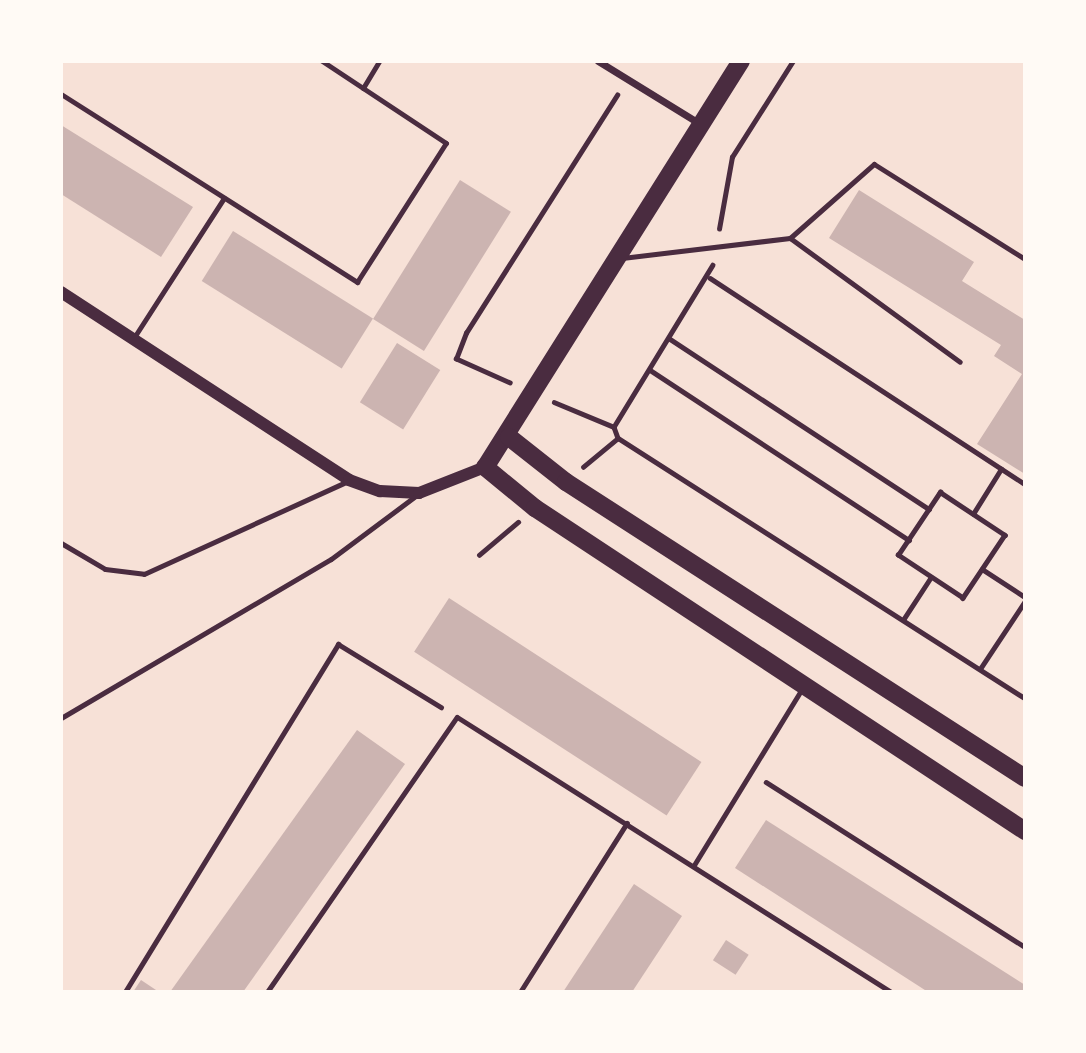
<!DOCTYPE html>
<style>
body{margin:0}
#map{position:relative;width:1086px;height:1053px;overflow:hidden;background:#f7e1d7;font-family:"Golos Text",sans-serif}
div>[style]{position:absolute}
.building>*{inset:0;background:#ccb4b1;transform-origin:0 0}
.path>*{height:4.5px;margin:-2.25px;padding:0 2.25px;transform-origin:2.25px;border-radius:2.25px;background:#4a2c40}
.service>*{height:5px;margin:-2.5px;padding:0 2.5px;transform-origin:2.5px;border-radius:2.5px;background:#4a2c40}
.minor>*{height:7px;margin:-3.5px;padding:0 3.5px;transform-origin:3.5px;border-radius:3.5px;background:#4a2c40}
.tertiary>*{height:12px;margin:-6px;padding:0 6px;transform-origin:6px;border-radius:6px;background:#4a2c40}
.primary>*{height:18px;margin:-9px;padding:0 9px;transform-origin:9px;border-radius:9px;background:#4a2c40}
span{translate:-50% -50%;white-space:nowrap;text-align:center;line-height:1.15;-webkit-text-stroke:7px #fffaf5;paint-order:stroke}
.frame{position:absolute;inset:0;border:63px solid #fffaf5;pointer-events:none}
</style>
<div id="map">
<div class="building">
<div style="clip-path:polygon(61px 125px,193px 207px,161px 257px,61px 194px)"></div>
<div style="left:460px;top:180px;width:60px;height:164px;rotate:32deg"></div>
<div style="clip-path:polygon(859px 190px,974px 262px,962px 281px,1025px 320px,1025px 474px,977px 444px,1022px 374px,994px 356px,1001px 345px,829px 238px)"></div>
<div style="left:233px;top:231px;width:165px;height:59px;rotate:32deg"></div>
<div style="left:397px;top:343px;width:51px;height:70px;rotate:32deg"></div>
<div style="left:449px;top:598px;width:301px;height:64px;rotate:33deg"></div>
<div style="clip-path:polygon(357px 730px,405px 764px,243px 992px,170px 992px)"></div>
<div style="clip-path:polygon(766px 820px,1025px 985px,1025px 992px,928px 992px,735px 868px)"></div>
<div style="clip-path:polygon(634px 884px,682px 916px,632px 992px,563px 992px)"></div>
<div style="left:726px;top:940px;width:27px;height:24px;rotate:33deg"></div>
<div style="clip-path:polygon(141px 980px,159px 992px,133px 992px)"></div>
</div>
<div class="path">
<div style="left:719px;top:229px;width:73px;rotate:-79.8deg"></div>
<div style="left:732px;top:157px;width:114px;rotate:-57.6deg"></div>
<div style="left:713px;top:265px;width:190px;rotate:121.4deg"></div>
<div style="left:614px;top:427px;width:12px;rotate:70deg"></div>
<div style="left:618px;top:438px;width:483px;rotate:32.6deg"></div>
<div style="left:710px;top:278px;width:376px;rotate:33.2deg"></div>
<div style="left:670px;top:339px;width:310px;rotate:33.3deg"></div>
<div style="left:650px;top:370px;width:310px;rotate:33.3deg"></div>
<div style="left:510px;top:383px;width:59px;rotate:-156deg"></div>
<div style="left:456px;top:359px;width:28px;rotate:-69deg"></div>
<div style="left:466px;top:333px;width:282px;rotate:-57.6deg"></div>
<div style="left:554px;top:402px;width:65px;rotate:22.6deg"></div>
<div style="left:583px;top:467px;width:45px;rotate:-39.6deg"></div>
<div style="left:940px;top:492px;width:78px;rotate:33.5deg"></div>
<div style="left:1005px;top:535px;width:76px;rotate:123.7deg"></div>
<div style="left:963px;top:598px;width:78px;rotate:-146.5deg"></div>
<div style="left:898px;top:555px;width:76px;rotate:-56.3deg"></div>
<div style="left:973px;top:514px;width:53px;rotate:-58.1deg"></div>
<div style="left:479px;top:555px;width:51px;rotate:-40.2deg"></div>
<div style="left:982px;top:569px;width:51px;rotate:33.1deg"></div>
<div style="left:903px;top:620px;width:51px;rotate:-56.9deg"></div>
<div style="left:980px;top:669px;width:82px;rotate:-56.5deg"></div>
<div style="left:766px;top:782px;width:307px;rotate:32.5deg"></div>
<div style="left:125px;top:992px;width:408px;rotate:-58.5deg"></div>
<div style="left:338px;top:644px;width:121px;rotate:31.5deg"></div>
</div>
<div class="service">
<div style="left:363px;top:88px;width:31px;rotate:-59deg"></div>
<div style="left:61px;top:94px;width:351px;rotate:32.4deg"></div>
<div style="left:357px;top:282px;width:165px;rotate:-57.4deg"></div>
<div style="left:446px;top:143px;width:149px;rotate:-146.5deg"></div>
<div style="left:790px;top:238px;width:210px;rotate:36.1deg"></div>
<div style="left:622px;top:258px;width:169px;rotate:-6.8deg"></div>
<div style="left:790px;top:238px;width:112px;rotate:-41.4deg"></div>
<div style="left:874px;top:164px;width:178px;rotate:32.2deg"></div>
<div style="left:133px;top:339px;width:168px;rotate:-57.2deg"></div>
<div style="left:61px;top:543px;width:51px;rotate:30.6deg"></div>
<div style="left:105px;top:569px;width:39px;rotate:7deg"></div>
<div style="left:144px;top:574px;width:224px;rotate:-24.5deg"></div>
<div style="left:61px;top:718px;width:313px;rotate:-30.5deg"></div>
<div style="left:331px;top:559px;width:107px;rotate:-36.7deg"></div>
<div style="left:694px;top:865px;width:209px;rotate:-58.5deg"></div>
<div style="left:267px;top:992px;width:334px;rotate:-55.4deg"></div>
<div style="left:457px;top:717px;width:514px;rotate:32.36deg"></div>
<div style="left:520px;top:992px;width:200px;rotate:-57.7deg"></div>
</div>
<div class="minor">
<div style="left:598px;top:61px;width:122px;rotate:31.6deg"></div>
</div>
<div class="tertiary">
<div style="left:61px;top:292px;width:344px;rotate:33.1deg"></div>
<div style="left:349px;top:480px;width:33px;rotate:20deg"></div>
<div style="left:380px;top:491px;width:39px;rotate:3deg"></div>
<div style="left:419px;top:493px;width:71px;rotate:-21.5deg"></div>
</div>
<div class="primary">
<div style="left:741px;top:61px;width:480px;rotate:122.2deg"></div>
<div style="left:485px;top:467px;width:65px;rotate:39.4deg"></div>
<div style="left:535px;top:508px;width:587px;rotate:33.39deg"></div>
<div style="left:509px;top:437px;width:73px;rotate:38.3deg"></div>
<div style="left:566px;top:482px;width:546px;rotate:32.82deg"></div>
</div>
<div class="frame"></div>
</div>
